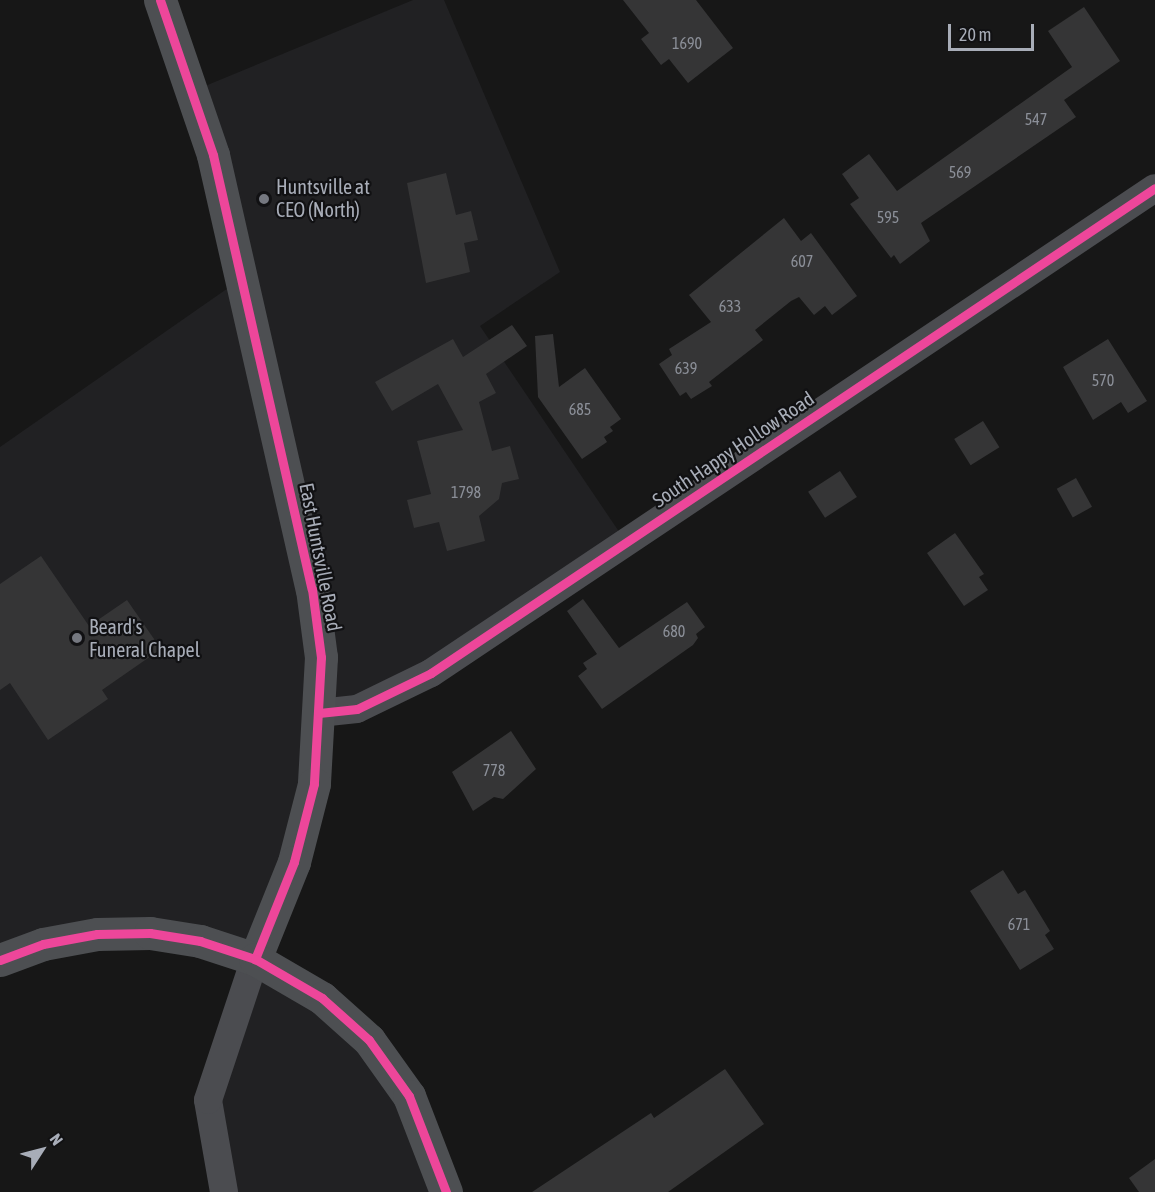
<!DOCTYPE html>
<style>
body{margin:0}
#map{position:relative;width:1155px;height:1192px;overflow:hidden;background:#171717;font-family:"Asap Condensed",sans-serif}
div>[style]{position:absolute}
.built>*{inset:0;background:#212123}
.building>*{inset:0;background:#353536;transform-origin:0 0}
.minor>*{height:28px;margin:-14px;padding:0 14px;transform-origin:14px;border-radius:14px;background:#4b4c50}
.major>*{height:33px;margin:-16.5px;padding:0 16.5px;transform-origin:16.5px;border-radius:16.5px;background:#4d4f52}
.cycleway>*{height:9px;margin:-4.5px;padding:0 4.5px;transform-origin:4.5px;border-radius:4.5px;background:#ed469a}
.dots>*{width:16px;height:16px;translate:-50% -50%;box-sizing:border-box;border:3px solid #111113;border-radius:50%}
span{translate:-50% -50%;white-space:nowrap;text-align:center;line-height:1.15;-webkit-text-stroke:4.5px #111113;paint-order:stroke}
.number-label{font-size:16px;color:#8b8f98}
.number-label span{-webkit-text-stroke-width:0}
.poi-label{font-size:20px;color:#a8adb8}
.left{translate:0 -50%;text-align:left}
.street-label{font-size:20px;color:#a8adb8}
.north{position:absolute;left:12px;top:1120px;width:60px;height:60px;-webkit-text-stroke:4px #111113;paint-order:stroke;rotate:54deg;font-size:16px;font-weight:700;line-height:24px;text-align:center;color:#a8adb8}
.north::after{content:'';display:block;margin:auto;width:21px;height:27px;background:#a8adb8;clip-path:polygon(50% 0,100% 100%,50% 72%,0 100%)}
.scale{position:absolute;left:948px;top:24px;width:86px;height:27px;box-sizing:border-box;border:3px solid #a8adb8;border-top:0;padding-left:8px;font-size:18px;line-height:21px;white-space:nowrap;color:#a8adb8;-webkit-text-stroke:4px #111113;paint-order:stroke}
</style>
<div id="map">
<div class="built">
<div style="clip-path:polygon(413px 0,444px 0,560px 272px,480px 326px,626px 542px,431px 673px,320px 713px,255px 959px,369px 1040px,446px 1192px,224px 1192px,210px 1134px,254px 960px,150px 933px,0 960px,0 447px,241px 279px,193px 91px)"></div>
</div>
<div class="building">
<div style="clip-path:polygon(623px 0,696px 0,733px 48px,688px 83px,669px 59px,661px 65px,641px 39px,649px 33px)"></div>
<div style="clip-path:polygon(1084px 7px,1120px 61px,1064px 100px,1076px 117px,921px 223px,930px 241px,900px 264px,894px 255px,891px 258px,850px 204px,859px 198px,842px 174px,869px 154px,897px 191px,1072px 67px,1048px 31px)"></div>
<div style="clip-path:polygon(446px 173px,456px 215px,471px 211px,478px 240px,464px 243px,470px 272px,426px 283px,407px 183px)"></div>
<div style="clip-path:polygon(784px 218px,801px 241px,811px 233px,857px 296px,832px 315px,825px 306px,814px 315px,799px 297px,791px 301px,755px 330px,763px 340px,709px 382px,712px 386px,691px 399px,686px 392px,680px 396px,659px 364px,672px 355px,669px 349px,711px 322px,689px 295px)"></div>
<div style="clip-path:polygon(512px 325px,527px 346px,486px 374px,496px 393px,479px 402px,492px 451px,510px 446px,519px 479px,502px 483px,499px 499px,479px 516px,485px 541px,447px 551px,439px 522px,414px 528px,407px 500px,431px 494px,417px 441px,463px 430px,438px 384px,392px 411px,375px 382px,453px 339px,463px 357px)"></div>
<div style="clip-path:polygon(553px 334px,559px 387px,585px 368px,621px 419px,610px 427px,613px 431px,604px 437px,607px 442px,582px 459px,538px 397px,535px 336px)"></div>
<div style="clip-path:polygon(1108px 339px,1147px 401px,1128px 413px,1121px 402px,1093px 420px,1063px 367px)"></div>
<div style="left:983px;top:421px;width:31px;height:34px;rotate:58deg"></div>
<div style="left:840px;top:471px;width:31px;height:38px;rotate:57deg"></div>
<div style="left:1076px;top:478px;width:33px;height:22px;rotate:61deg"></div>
<div style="clip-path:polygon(955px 533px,984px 574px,979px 577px,988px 590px,964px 606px,927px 553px)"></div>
<div style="clip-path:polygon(41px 556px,89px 626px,127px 600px,161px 649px,102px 690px,108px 699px,48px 740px,10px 683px,0 690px,0 584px)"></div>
<div style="clip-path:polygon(583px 599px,619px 648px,687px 602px,705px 627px,696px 634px,698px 638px,693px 645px,602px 709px,578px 676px,587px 669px,583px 663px,597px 654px,567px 611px)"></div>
<div style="clip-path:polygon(511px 731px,536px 769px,503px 799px,494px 797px,473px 811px,452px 772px)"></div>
<div style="clip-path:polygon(1003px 870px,1018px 894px,1025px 890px,1050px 931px,1045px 935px,1054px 949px,1020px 970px,970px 891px)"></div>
<div style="clip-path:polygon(725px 1069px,764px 1124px,668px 1192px,532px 1192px,651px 1113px,654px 1118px)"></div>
<div style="clip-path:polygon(1155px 1159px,1155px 1192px,1139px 1192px,1129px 1178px)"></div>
</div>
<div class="minor">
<div style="left:319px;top:713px;width:38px;rotate:-6deg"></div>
<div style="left:357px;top:709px;width:82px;rotate:-25.9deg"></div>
<div style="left:431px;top:673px;width:871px;rotate:-33.82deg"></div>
<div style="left:224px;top:1192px;width:93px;rotate:-99.9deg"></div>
<div style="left:208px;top:1100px;width:149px;rotate:-71.6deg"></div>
</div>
<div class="major">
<div style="left:160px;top:0;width:164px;rotate:71.1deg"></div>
<div style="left:213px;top:155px;width:445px;rotate:77.2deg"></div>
<div style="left:312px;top:589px;width:69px;rotate:82.5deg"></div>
<div style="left:321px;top:657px;width:127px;rotate:93.2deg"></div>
<div style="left:314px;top:784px;width:81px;rotate:104.4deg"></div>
<div style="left:294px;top:862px;width:105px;rotate:111.9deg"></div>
<div style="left:0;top:960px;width:46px;rotate:-20.4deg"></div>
<div style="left:43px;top:944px;width:55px;rotate:-10.5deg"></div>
<div style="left:97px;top:934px;width:53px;rotate:-1.1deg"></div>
<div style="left:150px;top:933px;width:51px;rotate:9.1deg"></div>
<div style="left:200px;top:941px;width:58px;rotate:18.1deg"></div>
<div style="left:255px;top:959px;width:78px;rotate:30.2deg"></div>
<div style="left:322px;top:998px;width:63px;rotate:41.8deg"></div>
<div style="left:369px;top:1040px;width:69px;rotate:54.5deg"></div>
<div style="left:409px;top:1096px;width:103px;rotate:68.9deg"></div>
</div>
<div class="cycleway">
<div style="left:160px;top:0;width:164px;rotate:71.1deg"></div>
<div style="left:213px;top:155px;width:445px;rotate:77.2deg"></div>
<div style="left:312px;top:589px;width:69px;rotate:82.5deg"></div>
<div style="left:321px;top:657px;width:127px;rotate:93.2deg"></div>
<div style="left:314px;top:784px;width:81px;rotate:104.4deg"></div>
<div style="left:294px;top:862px;width:105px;rotate:111.9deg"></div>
<div style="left:319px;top:713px;width:38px;rotate:-6deg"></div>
<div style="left:357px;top:709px;width:82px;rotate:-25.9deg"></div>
<div style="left:431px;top:673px;width:871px;rotate:-33.82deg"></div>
<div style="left:0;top:960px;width:46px;rotate:-20.4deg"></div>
<div style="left:43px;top:944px;width:55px;rotate:-10.5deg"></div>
<div style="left:97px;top:934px;width:53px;rotate:-1.1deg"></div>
<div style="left:150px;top:933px;width:51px;rotate:9.1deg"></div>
<div style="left:200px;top:941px;width:58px;rotate:18.1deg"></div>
<div style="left:255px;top:959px;width:78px;rotate:30.2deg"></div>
<div style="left:322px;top:998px;width:63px;rotate:41.8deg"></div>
<div style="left:369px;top:1040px;width:69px;rotate:54.5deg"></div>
<div style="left:409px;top:1096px;width:103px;rotate:68.9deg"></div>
</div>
<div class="dots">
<div style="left:264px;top:199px;background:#757880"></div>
<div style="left:77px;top:638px;background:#757880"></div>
</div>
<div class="number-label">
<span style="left:687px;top:43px">1690</span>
<span style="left:1036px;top:119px">547</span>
<span style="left:960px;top:172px">569</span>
<span style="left:888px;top:217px">595</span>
<span style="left:802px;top:261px">607</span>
<span style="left:730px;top:306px">633</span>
<span style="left:686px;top:368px">639</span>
<span style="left:1103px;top:380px">570</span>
<span style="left:580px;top:409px">685</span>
<span style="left:466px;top:492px">1798</span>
<span style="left:674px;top:631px">680</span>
<span style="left:494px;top:770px">778</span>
<span style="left:1019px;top:924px">671</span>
</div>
<div class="poi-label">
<span class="left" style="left:276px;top:198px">Huntsville at<br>CEO (North)</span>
<span class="left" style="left:89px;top:638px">Beard's<br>Funeral Chapel</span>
</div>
<div class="street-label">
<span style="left:733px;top:449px;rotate:-34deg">South Happy Hollow Road</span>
<span style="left:321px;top:557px;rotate:79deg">East Huntsville Road</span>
</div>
<div class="north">N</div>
<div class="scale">20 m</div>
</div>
